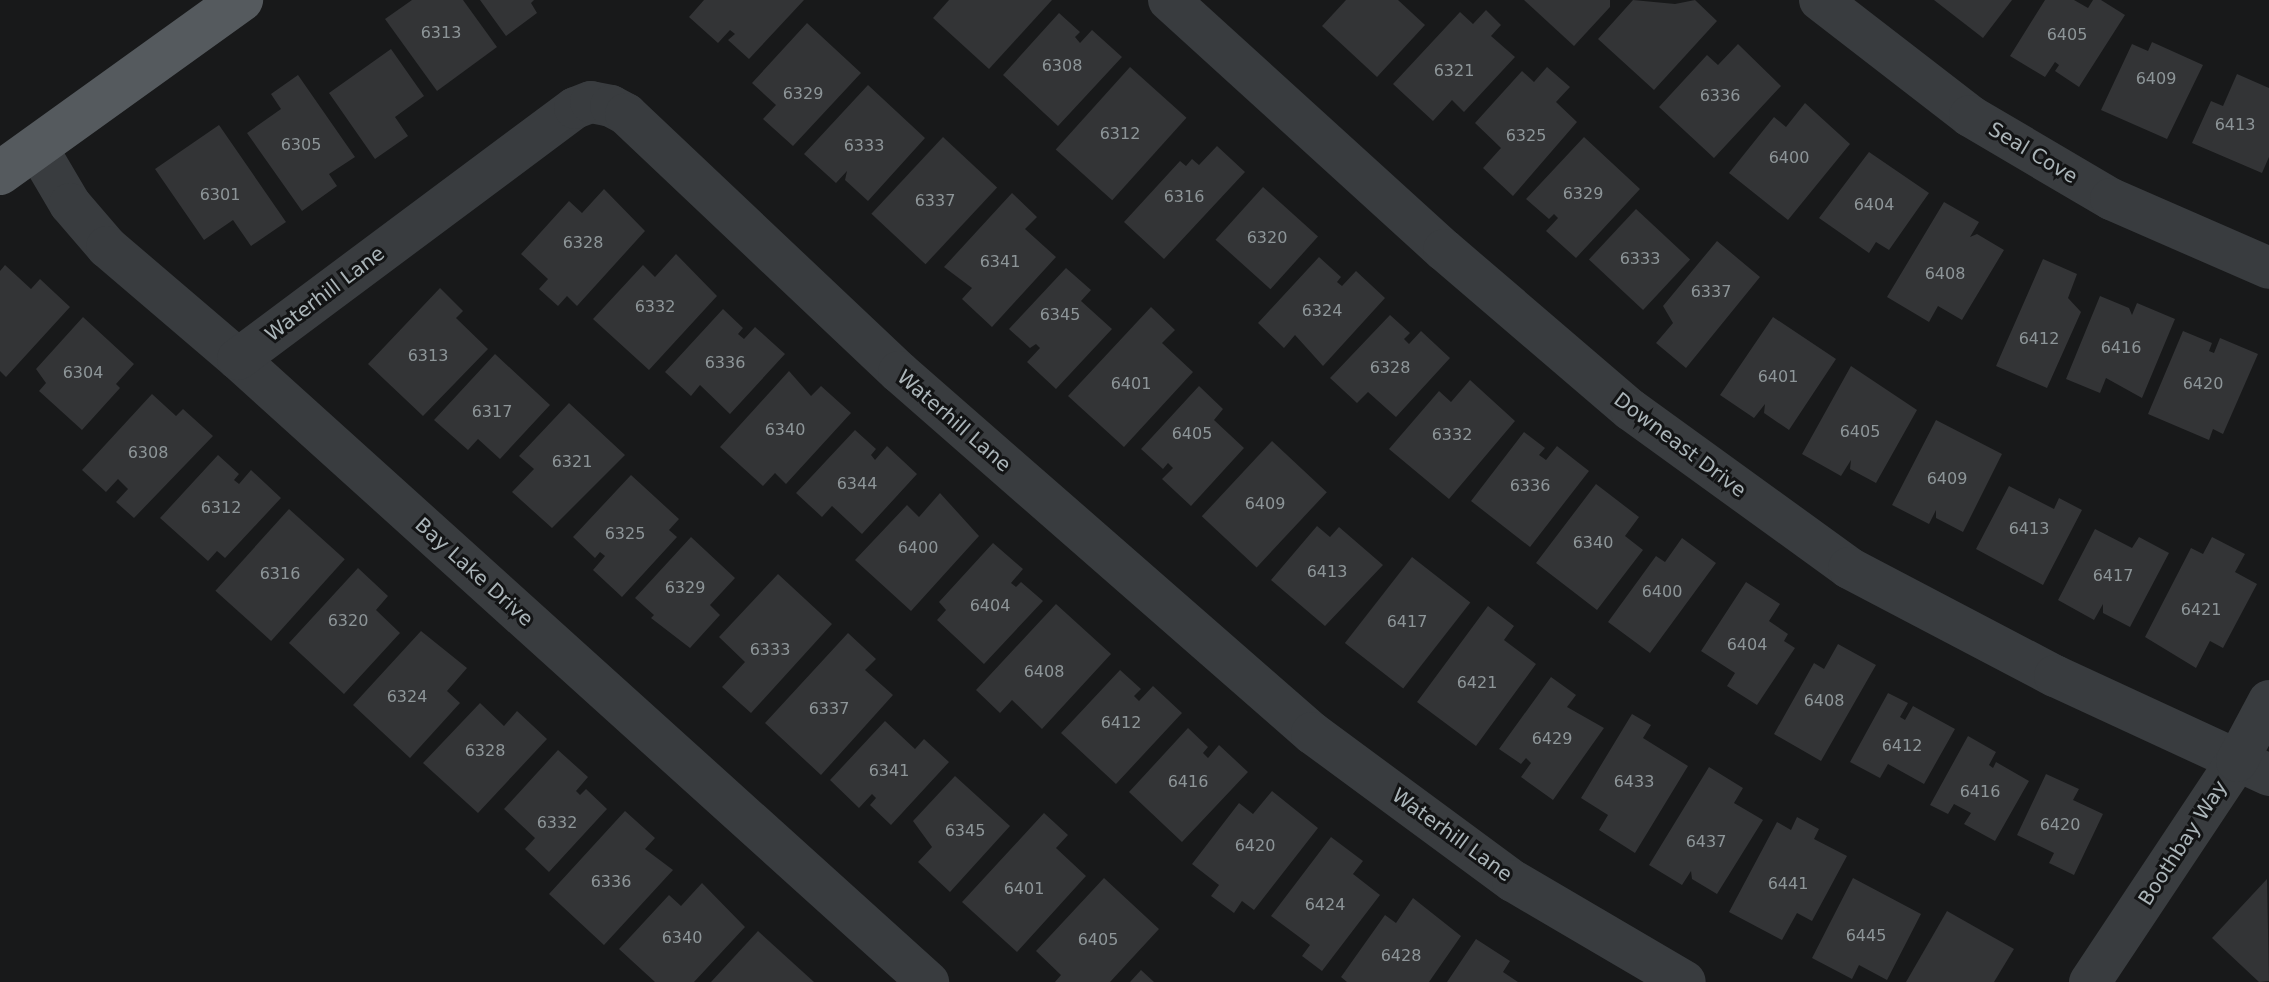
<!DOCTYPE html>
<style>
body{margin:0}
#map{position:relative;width:2269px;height:982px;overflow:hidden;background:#18191a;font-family:"DejaVu Sans",sans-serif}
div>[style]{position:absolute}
.building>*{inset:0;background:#333436;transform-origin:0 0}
.minor>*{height:42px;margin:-21px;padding:0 21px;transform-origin:21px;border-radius:21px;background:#393c3f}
.major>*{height:44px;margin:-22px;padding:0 22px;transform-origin:22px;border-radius:22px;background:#555a5e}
span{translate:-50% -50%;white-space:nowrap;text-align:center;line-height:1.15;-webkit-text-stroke:6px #131415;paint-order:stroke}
.number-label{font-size:16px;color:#8d9598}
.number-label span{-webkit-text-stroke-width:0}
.street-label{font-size:20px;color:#abb5b9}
</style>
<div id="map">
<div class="building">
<div style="clip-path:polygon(412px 0,463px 0,497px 47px,437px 91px,385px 19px)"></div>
<div style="clip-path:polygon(480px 0,534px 0,531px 3px,537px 13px,506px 36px)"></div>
<div style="clip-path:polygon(704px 0,804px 0,749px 59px,728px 40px,735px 34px,730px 30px,718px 43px,689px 17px)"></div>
<div style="clip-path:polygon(949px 0,1052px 0,989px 69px,933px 18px)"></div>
<div style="clip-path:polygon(1346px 0,1398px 0,1425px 25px,1377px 77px,1322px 26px)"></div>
<div style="clip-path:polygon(1524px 0,1610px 0,1610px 7px,1574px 46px)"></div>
<div style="clip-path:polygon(1633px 0,1675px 4px,1695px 0,1717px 21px,1654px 90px,1598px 39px)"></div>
<div style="clip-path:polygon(1934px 0,2012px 0,1983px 38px)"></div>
<div style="clip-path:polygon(2045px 0,2074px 0,2088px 8px,2093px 0,2101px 0,2125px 15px,2079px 87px,2055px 71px,2059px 65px,2055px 62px,2045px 77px,2010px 56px)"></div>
<div style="clip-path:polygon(1486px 10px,1501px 25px,1491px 36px,1515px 57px,1464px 112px,1452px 100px,1433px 121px,1393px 84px,1460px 12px,1473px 24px)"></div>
<div style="clip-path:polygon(1059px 13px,1080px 32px,1075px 37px,1080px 43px,1092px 30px,1122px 57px,1058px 126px,1003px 75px)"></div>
<div style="clip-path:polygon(807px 23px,861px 73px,793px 146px,763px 119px,776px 105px,752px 83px)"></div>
<div style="clip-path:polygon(2152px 42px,2203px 65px,2167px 139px,2101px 110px,2132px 44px,2148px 51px)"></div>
<div style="clip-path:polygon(1738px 44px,1781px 86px,1714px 158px,1659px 107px,1707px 55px,1718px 65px)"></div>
<div style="clip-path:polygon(391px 49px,424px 96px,395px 117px,408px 136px,375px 159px,329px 93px)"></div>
<div style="left:1130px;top:67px;width:76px;height:111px;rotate:42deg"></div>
<div style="clip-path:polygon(1547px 67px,1570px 87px,1556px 102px,1577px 122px,1513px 196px,1483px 168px,1501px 148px,1475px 123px,1522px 71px,1534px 82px)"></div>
<div style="clip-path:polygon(2237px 74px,2269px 88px,2269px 157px,2262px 173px,2192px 143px,2211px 101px,2223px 106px)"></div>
<div style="clip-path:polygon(298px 75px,355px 157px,329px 174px,337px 186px,302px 211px,247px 133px,281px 109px,271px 94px)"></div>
<div style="clip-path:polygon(868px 85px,925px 138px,868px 201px,845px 180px,847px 171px,836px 183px,804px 154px)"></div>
<div style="clip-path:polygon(1805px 103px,1850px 144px,1788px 220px,1729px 173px,1774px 117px,1786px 127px)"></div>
<div style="clip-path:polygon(219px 125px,286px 222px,251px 246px,233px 220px,204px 240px,155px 169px)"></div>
<div style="left:943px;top:137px;width:74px;height:105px;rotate:43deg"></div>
<div style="clip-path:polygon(1584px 137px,1640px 189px,1576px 258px,1546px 231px,1558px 218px,1554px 214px,1549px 219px,1526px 199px)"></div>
<div style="clip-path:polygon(1217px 146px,1245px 172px,1164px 259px,1124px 222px,1180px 161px,1186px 166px,1192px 159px,1199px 165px)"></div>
<div style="clip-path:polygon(1869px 152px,1929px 193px,1889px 250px,1876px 242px,1869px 253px,1819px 218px)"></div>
<div style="left:1263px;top:187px;width:74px;height:71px;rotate:42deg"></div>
<div style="clip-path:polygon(604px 189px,645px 231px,577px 306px,567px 296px,558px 306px,539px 289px,548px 279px,521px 254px,569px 201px,582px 213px)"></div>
<div style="clip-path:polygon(1012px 193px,1037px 217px,1025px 229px,1056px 257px,992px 327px,962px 299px,972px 288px,944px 267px)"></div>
<div style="clip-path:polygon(1944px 202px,1979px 222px,1970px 237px,1977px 234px,2004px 250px,1962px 320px,1938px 306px,1929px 322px,1887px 297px)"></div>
<div style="left:1636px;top:209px;width:74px;height:69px;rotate:43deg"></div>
<div style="clip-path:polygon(1717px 241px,1760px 277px,1686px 368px,1656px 343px,1673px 323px,1663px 306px)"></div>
<div style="clip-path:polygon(676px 254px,717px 296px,649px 370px,593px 319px,643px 265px,655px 277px)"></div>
<div style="clip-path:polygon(1319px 257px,1341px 277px,1337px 282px,1342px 286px,1356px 271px,1385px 298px,1323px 366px,1295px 335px,1284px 348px,1258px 323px)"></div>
<div style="clip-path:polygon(2043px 259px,2077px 274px,2068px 298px,2081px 312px,2047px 388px,1996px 366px)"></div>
<div style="clip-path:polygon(5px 265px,31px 289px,40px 279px,70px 307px,6px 377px,0 371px,0 271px)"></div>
<div style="clip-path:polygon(1066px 268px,1091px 290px,1081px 301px,1112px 329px,1056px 389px,1027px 362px,1040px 348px,1036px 344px,1030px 348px,1009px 329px)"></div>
<div style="clip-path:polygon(440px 288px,463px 311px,456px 318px,488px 349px,423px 416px,368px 364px)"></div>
<div style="clip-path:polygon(2100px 296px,2129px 308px,2132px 315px,2137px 303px,2175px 319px,2142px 398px,2106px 378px,2100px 393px,2066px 379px)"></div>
<div style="clip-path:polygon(1151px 307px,1175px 330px,1162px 343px,1193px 372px,1124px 447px,1068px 396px)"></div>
<div style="clip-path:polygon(723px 309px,743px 328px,738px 334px,744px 339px,755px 327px,785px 354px,730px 414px,700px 385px,691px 396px,665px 372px)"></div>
<div style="clip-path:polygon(1390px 315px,1410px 333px,1404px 339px,1409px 344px,1421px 331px,1450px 358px,1396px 417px,1368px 392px,1357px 403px,1330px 378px)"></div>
<div style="clip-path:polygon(83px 317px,134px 364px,116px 384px,120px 388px,82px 430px,39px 391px,46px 383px,36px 369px)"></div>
<div style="clip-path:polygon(1773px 317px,1836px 359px,1789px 430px,1764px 413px,1765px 404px,1754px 418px,1720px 395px)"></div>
<div style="clip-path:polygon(2183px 331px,2212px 343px,2209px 351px,2214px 353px,2220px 338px,2258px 354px,2223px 434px,2213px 429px,2209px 440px,2148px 414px)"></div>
<div style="clip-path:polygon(495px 354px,550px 405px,500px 459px,478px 439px,468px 450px,434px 420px)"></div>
<div style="clip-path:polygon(1851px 366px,1917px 410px,1876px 483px,1850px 469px,1851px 460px,1841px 476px,1802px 454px)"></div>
<div style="clip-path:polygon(789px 371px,811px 396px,821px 386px,851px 413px,786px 484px,775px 473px,763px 486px,720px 447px)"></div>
<div style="clip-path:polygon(1470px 380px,1515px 421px,1449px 499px,1389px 449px,1439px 391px,1451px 402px)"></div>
<div style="clip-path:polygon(1199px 386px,1223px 409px,1214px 420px,1244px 448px,1191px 506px,1162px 479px,1173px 468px,1168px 463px,1163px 469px,1141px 449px)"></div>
<div style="clip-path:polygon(152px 394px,176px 416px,183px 409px,213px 436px,134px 518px,116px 502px,128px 489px,118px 479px,106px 492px,82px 470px)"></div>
<div style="clip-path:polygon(569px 403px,625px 455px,552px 528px,512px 492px,534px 469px,519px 456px)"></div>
<div style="clip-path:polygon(1936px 420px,2002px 454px,1963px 532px,1936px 518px,1936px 510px,1929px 524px,1892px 505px)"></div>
<div style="clip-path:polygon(855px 430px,876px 449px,871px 455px,875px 460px,887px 446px,917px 474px,862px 534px,832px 506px,822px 517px,796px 493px)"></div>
<div style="clip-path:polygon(1524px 432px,1545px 448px,1539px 455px,1546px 460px,1557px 446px,1589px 471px,1530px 547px,1471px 501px)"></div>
<div style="left:1272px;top:441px;width:75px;height:103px;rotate:43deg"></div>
<div style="clip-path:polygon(218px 455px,239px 474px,234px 480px,239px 484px,251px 470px,281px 498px,225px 558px,217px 551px,208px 561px,160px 518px)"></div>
<div style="clip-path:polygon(631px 475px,679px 519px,669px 530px,677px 537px,622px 597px,593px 570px,605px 556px,600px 552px,595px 558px,573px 537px)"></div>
<div style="clip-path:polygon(1596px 484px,1639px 517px,1625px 536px,1643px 550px,1597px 610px,1536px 563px)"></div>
<div style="clip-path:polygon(2009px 486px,2054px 509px,2059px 498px,2082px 510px,2043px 585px,1976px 549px)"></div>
<div style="clip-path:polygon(940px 493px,979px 536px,911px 611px,855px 560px,907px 505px,919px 517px)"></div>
<div style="left:289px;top:509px;width:75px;height:110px;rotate:42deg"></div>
<div style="clip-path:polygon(1317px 526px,1330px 537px,1339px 527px,1383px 565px,1325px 626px,1271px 580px)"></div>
<div style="clip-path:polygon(2095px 529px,2132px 548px,2139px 537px,2169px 553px,2130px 627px,2103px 613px,2103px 604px,2094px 620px,2058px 600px)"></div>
<div style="clip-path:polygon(691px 537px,735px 578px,710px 605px,720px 615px,690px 648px,651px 618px,654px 615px,635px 598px)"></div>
<div style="clip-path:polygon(2212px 537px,2245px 554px,2235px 572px,2257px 584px,2223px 648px,2210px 641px,2196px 668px,2145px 637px,2191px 548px,2203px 554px)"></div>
<div style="clip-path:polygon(1682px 538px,1716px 563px,1650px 653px,1608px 622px,1656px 556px,1665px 562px)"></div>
<div style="clip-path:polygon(993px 543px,1023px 569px,1011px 583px,1016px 587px,1021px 582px,1043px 601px,984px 664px,937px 620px,946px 610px,939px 602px)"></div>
<div style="left:1412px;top:557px;width:74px;height:109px;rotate:38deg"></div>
<div style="clip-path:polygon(358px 568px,388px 596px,376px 610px,400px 633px,344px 694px,289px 643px)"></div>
<div style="clip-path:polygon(778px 574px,832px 624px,751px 713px,722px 687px,745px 662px,719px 637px)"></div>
<div style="clip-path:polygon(1746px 582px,1780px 604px,1769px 621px,1788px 634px,1784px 641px,1795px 648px,1757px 705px,1727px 686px,1735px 673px,1701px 651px)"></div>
<div style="clip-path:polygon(1056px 604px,1111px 654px,1042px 729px,1012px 700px,1000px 713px,976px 690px)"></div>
<div style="clip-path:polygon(1488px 606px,1514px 626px,1504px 640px,1536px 664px,1476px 746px,1417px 702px)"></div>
<div style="clip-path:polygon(421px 631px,467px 668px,447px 691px,460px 703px,410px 758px,353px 705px)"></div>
<div style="clip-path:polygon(848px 633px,876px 659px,865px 670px,893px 695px,821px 775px,765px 723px)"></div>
<div style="clip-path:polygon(1838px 644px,1876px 665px,1821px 761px,1774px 734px,1814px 663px,1824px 669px)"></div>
<div style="clip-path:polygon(1120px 670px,1141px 689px,1134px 696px,1139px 701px,1153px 686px,1182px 713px,1116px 784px,1061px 733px)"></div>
<div style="clip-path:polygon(1551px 677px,1576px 695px,1567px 707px,1604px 728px,1553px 800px,1521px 777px,1531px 763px,1526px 758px,1521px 764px,1499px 749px)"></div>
<div style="clip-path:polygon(1888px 693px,1908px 703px,1900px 717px,1905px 720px,1913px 706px,1955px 729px,1924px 784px,1888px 764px,1880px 778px,1850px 762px)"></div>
<div style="clip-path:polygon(480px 703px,504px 726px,517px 711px,547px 739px,478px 813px,423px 763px)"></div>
<div style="clip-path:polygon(1632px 714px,1651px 725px,1643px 738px,1688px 766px,1635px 853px,1599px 830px,1608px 815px,1581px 798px)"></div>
<div style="clip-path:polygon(885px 721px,915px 749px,924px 739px,949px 762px,891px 825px,870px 805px,876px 798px,872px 794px,859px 808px,830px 780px)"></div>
<div style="clip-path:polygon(1188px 728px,1208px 747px,1203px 753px,1208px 758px,1219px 745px,1248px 772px,1182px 842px,1129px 792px)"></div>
<div style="clip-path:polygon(1968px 736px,1996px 752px,1989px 765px,1993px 768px,1996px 762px,2029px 781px,1995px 841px,1964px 824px,1971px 813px,1954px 804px,1948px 814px,1930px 805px)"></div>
<div style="clip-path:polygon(558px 750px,588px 777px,576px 791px,580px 795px,586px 789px,607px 809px,549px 872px,525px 849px,535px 838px,504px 809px)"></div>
<div style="clip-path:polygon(1709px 767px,1743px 788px,1734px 803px,1763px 820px,1717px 894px,1692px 879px,1691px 871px,1682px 885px,1649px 865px)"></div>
<div style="clip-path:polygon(2046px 774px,2079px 789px,2073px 800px,2103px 814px,2074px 875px,2049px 863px,2054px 853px,2017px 835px)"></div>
<div style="clip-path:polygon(955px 776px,1010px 826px,950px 892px,918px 862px,932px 847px,913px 821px)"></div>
<div style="clip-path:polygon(1272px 791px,1318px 828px,1254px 910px,1242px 901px,1234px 913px,1211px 896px,1219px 885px,1192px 864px,1239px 803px,1253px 814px)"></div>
<div style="clip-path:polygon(625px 811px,655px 838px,645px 849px,673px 870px,604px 945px,549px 894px)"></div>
<div style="clip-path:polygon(1044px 813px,1068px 835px,1056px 848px,1086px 876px,1017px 952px,962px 902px)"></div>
<div style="clip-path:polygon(1797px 817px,1819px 829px,1814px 839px,1847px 856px,1812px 921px,1797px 913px,1782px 940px,1729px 912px,1777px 822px,1791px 830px)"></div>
<div style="clip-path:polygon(1331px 837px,1363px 861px,1353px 874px,1380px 895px,1322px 971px,1302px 956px,1310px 945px,1271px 916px)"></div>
<div style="clip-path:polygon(1104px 878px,1159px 929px,1110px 982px,1055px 982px,1061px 975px,1036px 951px)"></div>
<div style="clip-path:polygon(1853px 878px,1921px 914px,1887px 980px,1859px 965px,1852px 979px,1812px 958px)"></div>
<div style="clip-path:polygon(2267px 879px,2269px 981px,2259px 982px,2212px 938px)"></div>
<div style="clip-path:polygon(702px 883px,745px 927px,694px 982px,655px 982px,619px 949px,669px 895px,681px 906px)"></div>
<div style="clip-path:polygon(1413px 898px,1461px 936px,1429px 982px,1347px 982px,1341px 977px,1385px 915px,1396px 923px)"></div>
<div style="clip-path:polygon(1947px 911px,2014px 949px,1994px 982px,1906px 982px)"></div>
<div style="clip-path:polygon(758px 931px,814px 982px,711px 982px)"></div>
<div style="clip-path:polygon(1476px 939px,1510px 961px,1503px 972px,1518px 982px,1447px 982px)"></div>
<div style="clip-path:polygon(1141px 970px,1154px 982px,1130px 982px)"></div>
</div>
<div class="minor">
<div style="left:1169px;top:0;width:372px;rotate:42.3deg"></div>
<div style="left:1444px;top:250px;width:246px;rotate:40.6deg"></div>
<div style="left:1631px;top:410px;width:269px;rotate:35.9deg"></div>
<div style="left:1849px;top:568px;width:233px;rotate:27.7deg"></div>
<div style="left:2055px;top:676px;width:236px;rotate:24.8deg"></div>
<div style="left:1820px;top:0;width:190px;rotate:37.7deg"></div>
<div style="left:1970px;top:116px;width:164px;rotate:30.5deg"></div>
<div style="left:2111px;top:199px;width:172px;rotate:23.6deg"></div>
<div style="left:37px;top:148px;width:65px;rotate:59.5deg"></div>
<div style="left:70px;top:204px;width:57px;rotate:49.3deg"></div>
<div style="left:107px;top:247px;width:172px;rotate:40.5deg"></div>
<div style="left:238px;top:359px;width:930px;rotate:42.08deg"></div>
<div style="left:238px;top:359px;width:420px;rotate:-36.7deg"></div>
<div style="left:575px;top:108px;width:17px;rotate:-21deg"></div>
<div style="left:591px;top:102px;width:20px;rotate:11deg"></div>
<div style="left:611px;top:106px;width:17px;rotate:28deg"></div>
<div style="left:626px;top:114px;width:376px;rotate:43.4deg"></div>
<div style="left:899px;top:372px;width:549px;rotate:41.16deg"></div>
<div style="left:1312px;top:733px;width:250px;rotate:36.4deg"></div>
<div style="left:1513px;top:881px;width:199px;rotate:30.4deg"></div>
<div style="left:2090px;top:982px;width:265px;rotate:-56.4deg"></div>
<div style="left:2237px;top:761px;width:68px;rotate:-61.9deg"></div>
</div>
<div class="major">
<div style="left:0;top:173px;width:297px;rotate:-35.7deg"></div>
</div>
<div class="number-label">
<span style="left:441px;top:33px">6313</span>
<span style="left:2067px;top:35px">6405</span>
<span style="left:1062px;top:66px">6308</span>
<span style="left:1454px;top:71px">6321</span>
<span style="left:2156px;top:79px">6409</span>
<span style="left:803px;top:94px">6329</span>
<span style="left:1720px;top:96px">6336</span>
<span style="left:2235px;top:125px">6413</span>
<span style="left:1120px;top:134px">6312</span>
<span style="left:1526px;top:136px">6325</span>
<span style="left:301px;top:145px">6305</span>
<span style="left:864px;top:146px">6333</span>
<span style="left:1789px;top:158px">6400</span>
<span style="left:1583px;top:194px">6329</span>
<span style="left:220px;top:195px">6301</span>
<span style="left:1184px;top:197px">6316</span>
<span style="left:935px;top:201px">6337</span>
<span style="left:1874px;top:205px">6404</span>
<span style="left:1267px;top:238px">6320</span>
<span style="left:583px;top:243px">6328</span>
<span style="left:1640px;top:259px">6333</span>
<span style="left:1000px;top:262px">6341</span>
<span style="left:1945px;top:274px">6408</span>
<span style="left:1711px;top:292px">6337</span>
<span style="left:655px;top:307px">6332</span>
<span style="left:1322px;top:311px">6324</span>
<span style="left:1060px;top:315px">6345</span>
<span style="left:2039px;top:339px">6412</span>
<span style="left:2121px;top:348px">6416</span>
<span style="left:428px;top:356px">6313</span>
<span style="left:725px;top:363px">6336</span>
<span style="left:1390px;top:368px">6328</span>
<span style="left:83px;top:373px">6304</span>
<span style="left:1778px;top:377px">6401</span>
<span style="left:1131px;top:384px">6401</span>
<span style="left:2203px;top:384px">6420</span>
<span style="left:492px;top:412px">6317</span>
<span style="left:785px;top:430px">6340</span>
<span style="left:1860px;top:432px">6405</span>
<span style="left:1192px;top:434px">6405</span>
<span style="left:1452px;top:435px">6332</span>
<span style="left:148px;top:453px">6308</span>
<span style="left:572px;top:462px">6321</span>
<span style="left:1947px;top:479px">6409</span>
<span style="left:857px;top:484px">6344</span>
<span style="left:1530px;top:486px">6336</span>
<span style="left:1265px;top:504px">6409</span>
<span style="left:221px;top:508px">6312</span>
<span style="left:2029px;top:529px">6413</span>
<span style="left:625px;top:534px">6325</span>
<span style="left:1593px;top:543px">6340</span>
<span style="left:918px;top:548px">6400</span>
<span style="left:1327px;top:572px">6413</span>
<span style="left:280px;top:574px">6316</span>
<span style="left:2113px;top:576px">6417</span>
<span style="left:685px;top:588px">6329</span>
<span style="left:1662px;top:592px">6400</span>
<span style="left:990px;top:606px">6404</span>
<span style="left:2201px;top:610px">6421</span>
<span style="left:348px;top:621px">6320</span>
<span style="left:1407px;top:622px">6417</span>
<span style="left:1747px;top:645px">6404</span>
<span style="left:770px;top:650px">6333</span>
<span style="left:1044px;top:672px">6408</span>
<span style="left:1477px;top:683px">6421</span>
<span style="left:407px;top:697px">6324</span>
<span style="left:1824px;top:701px">6408</span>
<span style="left:829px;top:709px">6337</span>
<span style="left:1121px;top:723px">6412</span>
<span style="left:1552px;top:739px">6429</span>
<span style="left:1902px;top:746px">6412</span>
<span style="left:485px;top:751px">6328</span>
<span style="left:889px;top:771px">6341</span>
<span style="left:1188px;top:782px">6416</span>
<span style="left:1634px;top:782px">6433</span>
<span style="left:1980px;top:792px">6416</span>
<span style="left:557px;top:823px">6332</span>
<span style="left:2060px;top:825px">6420</span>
<span style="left:965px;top:831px">6345</span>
<span style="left:1706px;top:842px">6437</span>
<span style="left:1255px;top:846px">6420</span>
<span style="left:611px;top:882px">6336</span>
<span style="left:1788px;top:884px">6441</span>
<span style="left:1024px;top:889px">6401</span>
<span style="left:1325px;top:905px">6424</span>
<span style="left:1866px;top:936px">6445</span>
<span style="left:682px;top:938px">6340</span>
<span style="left:1098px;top:940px">6405</span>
<span style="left:1401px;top:956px">6428</span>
</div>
<div class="street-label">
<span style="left:2033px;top:153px;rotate:31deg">Seal Cove</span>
<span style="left:325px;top:294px;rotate:-37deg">Waterhill Lane</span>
<span style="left:954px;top:421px;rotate:41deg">Waterhill Lane</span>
<span style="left:1680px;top:445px;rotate:37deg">Downeast Drive</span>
<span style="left:474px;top:572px;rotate:42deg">Bay Lake Drive</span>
<span style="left:1452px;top:835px;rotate:36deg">Waterhill Lane</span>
<span style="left:2183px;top:843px;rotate:-57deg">Boothbay Way</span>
</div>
</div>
